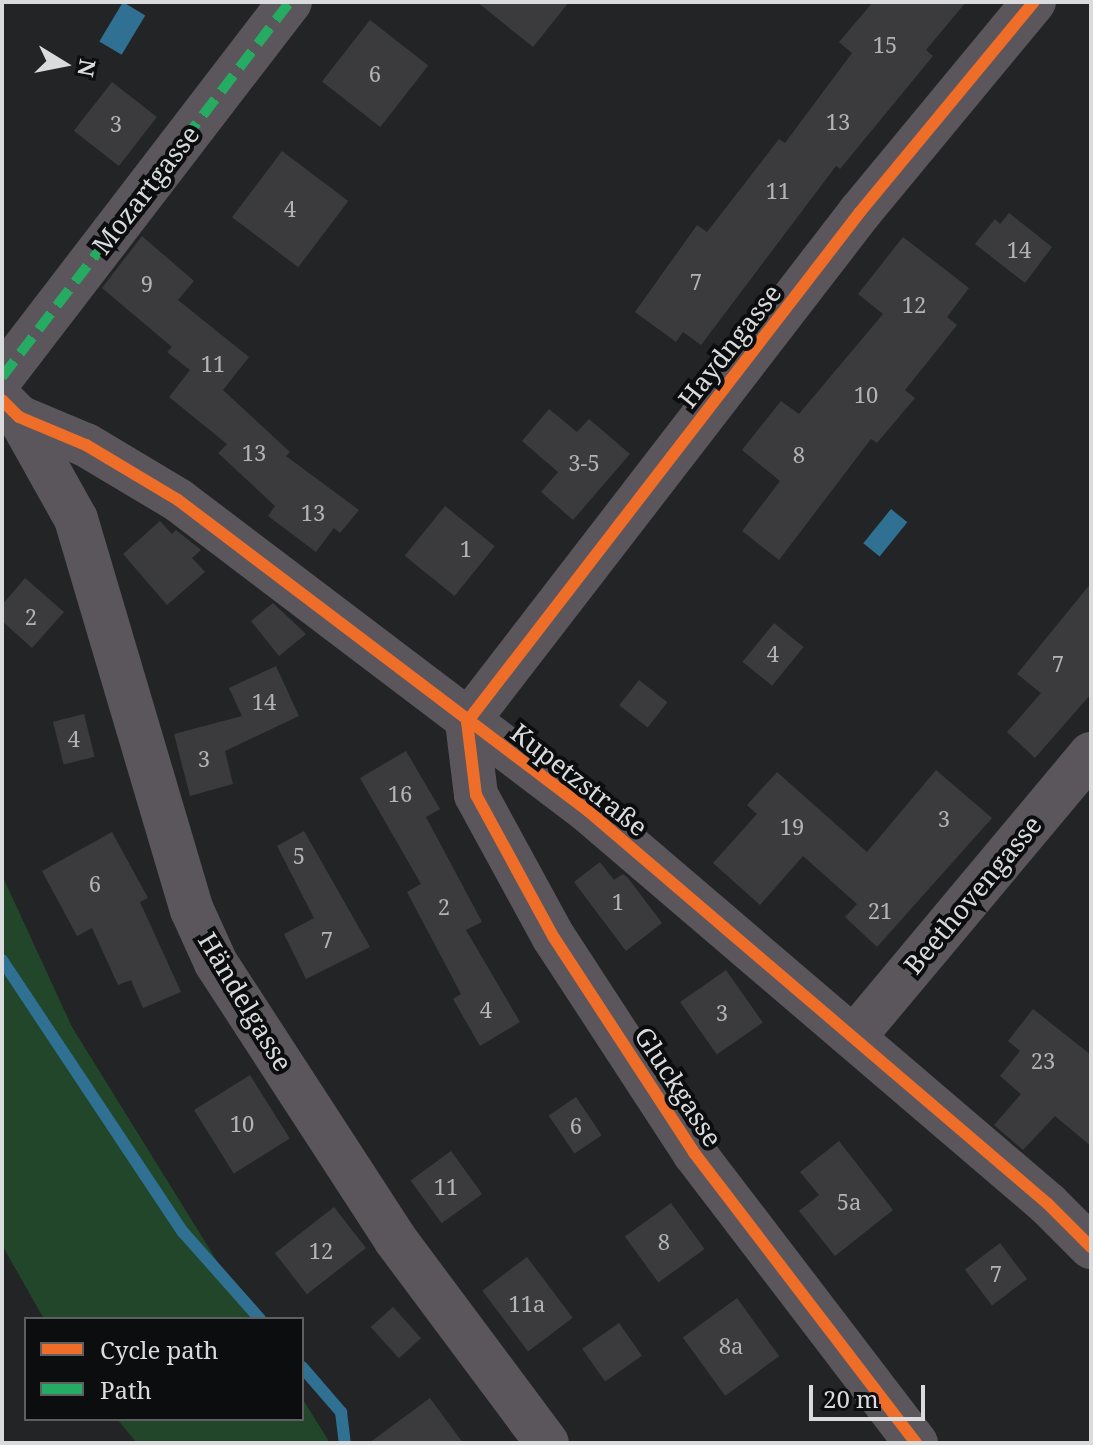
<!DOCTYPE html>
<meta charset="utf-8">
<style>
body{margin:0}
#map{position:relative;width:1093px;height:1445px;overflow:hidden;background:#222426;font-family:"Noto Serif",serif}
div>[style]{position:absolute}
.green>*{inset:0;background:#214629}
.water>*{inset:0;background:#307093;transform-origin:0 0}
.stream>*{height:12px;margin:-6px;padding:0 6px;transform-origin:6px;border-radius:6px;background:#307093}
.building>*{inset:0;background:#3b3b3d;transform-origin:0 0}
.minor>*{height:44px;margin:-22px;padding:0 22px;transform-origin:22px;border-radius:22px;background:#5b555c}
.quiet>*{height:10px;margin-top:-5px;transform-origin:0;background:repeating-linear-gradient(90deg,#26ab63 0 20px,transparent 0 30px)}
.cycleway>*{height:12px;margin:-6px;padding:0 6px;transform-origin:6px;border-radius:6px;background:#ee6e29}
span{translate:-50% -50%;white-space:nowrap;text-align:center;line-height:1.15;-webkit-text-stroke:8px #0c0d0e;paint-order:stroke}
.number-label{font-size:22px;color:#b2b3b5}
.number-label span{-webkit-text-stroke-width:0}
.street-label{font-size:26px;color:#d9dbdd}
.frame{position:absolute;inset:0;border:4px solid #d9dbdd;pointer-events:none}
.legend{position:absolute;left:24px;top:1317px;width:280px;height:104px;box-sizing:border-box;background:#0c0d0e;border:2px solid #5e5f61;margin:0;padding:10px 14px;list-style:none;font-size:24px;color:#d9dbdd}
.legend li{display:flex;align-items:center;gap:16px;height:40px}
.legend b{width:40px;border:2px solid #5e5f61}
.north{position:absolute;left:24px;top:24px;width:80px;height:80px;-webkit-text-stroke:6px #0c0d0e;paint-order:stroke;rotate:100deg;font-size:22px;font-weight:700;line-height:32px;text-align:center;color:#d9dbdd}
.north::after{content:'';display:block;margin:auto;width:28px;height:36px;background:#d9dbdd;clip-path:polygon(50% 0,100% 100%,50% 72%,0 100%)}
.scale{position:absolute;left:809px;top:1385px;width:116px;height:36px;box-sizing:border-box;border:4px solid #d9dbdd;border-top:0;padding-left:10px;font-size:24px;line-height:28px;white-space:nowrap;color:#d9dbdd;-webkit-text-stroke:6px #0c0d0e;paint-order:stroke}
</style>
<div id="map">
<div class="green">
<div style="clip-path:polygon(2px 875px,72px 1027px,253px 1319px,44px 1319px,2px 1245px)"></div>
<div style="clip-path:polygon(302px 1398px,330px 1443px,137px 1443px,117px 1419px,302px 1419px)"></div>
</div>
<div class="water">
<div style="left:123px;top:2px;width:26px;height:46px;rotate:31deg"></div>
<div style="left:891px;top:509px;width:21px;height:44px;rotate:39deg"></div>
</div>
<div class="stream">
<div style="left:2px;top:960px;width:327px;rotate:56.4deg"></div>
<div style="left:183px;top:1232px;width:116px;rotate:48.5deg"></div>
<div style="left:302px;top:1367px;width:60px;rotate:49.1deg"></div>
<div style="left:341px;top:1412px;width:31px;rotate:83deg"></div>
</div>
<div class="building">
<div style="clip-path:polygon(477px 2px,569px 2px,533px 47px)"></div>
<div style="clip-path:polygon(873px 2px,966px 2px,926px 50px,933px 56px,840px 169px,836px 166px,701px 345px,683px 332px,676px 342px,635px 312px,697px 225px,707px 232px,779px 139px,785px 143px,852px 53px,839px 42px)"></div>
<div style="left:370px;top:20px;width:74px;height:78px;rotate:38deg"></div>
<div style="left:112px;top:82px;width:57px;height:62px;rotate:38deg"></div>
<div style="left:282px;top:151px;width:83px;height:83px;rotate:37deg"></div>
<div style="clip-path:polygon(1009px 213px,1052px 247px,1025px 283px,975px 244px,995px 219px,1000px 224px)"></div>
<div style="clip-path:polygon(142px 236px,194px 281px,178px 300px,249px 357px,223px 390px,290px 452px,286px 456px,359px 510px,340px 533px,334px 528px,316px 552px,268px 516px,275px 506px,218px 453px,227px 444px,169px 397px,190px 370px,167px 352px,172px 347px,102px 288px)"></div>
<div style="clip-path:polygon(903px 237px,969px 288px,947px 317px,957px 325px,905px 390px,915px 398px,877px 443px,871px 439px,779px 560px,742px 531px,780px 481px,742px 450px,781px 401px,799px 414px,883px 314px,858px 294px)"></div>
<div style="clip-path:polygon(549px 409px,577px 432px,589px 419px,630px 454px,573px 520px,541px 492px,558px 472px,522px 441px)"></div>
<div style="left:445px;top:506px;width:64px;height:64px;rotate:39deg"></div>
<div style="clip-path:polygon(160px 521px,172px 534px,176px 530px,201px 550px,192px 558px,205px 572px,167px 605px,123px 554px)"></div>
<div style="clip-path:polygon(25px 578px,64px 612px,32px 648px,2px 621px,2px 605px)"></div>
<div style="clip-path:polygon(1091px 583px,1091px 694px,1035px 758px,1007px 732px,1041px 693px,1017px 674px)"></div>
<div style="clip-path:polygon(273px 603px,306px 634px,279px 656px,251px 621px)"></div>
<div style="left:774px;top:623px;width:38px;height:50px;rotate:39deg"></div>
<div style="clip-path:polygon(276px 666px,299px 716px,225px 751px,233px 784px,190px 796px,174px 734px,242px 716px,229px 688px)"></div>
<div style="left:639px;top:680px;width:36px;height:32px;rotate:38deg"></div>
<div style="left:84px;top:714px;width:44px;height:32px;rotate:76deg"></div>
<div style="clip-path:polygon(406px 751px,440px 809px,426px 817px,482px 922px,466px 930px,520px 1022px,480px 1046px,453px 999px,461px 994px,407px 892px,421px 884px,360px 778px)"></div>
<div style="clip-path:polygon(936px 770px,992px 818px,877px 947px,845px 917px,857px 904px,803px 856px,760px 905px,713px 863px,757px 814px,747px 805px,777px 772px,867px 852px)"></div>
<div style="clip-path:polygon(304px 831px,370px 947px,306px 979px,284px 934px,314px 918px,277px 846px)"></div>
<div style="clip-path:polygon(112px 832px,148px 898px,140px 902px,181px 992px,143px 1008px,131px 980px,118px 985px,92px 928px,77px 936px,42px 871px)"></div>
<div style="clip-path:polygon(600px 862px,614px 880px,623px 874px,628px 878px,662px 923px,626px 951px,574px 882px)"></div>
<div style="left:726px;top:970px;width:64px;height:56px;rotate:55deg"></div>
<div style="clip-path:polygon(1033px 1009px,1091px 1055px,1091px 1146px,1055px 1116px,1023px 1150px,994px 1125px,1021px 1094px,1000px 1076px,1020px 1051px,1008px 1041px)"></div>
<div style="left:250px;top:1075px;width:75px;height:66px;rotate:58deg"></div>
<div style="left:576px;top:1097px;width:46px;height:33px;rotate:56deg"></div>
<div style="clip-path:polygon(839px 1141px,893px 1210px,835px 1256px,799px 1211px,819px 1195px,800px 1172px)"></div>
<div style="left:451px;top:1151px;width:53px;height:50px;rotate:54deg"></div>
<div style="left:671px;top:1203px;width:57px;height:57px;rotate:54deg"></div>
<div style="left:334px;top:1207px;width:52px;height:75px;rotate:52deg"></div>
<div style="left:1000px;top:1243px;width:45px;height:44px;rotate:53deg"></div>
<div style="left:527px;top:1257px;width:76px;height:56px;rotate:53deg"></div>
<div style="left:737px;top:1298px;width:72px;height:67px;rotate:54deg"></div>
<div style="left:393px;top:1307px;width:42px;height:30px;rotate:48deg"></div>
<div style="left:619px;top:1323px;width:40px;height:45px;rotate:55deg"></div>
<div style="clip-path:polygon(430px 1398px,463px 1443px,369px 1443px)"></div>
</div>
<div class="minor">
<div style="left:2px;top:377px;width:473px;rotate:-52.5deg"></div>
<div style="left:2px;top:400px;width:24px;rotate:45deg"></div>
<div style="left:19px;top:417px;width:73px;rotate:22.7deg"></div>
<div style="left:86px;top:445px;width:107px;rotate:30.9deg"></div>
<div style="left:178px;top:500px;width:513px;rotate:37.16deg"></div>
<div style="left:587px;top:810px;width:606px;rotate:40.52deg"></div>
<div style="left:1048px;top:1204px;width:61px;rotate:45deg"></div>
<div style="left:19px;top:417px;width:117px;rotate:60.8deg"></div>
<div style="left:76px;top:519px;width:408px;rotate:73.5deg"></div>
<div style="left:192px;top:910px;width:58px;rotate:65.6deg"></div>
<div style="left:216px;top:963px;width:329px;rotate:57deg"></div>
<div style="left:395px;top:1239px;width:254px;rotate:53.3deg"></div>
<div style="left:854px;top:1037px;width:369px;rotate:-50.1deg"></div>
<div style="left:916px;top:1443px;width:364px;rotate:-127.4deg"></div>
<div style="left:695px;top:1154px;width:258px;rotate:-123.1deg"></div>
<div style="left:554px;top:938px;width:163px;rotate:-118.6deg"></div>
<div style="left:476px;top:795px;width:74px;rotate:-97deg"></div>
<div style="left:467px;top:722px;width:644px;rotate:-52.38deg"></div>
<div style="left:860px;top:212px;width:273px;rotate:-50.4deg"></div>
</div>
<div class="quiet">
<div style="left:2px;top:377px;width:473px;rotate:-52.5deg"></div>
</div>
<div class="cycleway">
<div style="left:2px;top:400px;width:24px;rotate:45deg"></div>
<div style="left:19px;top:417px;width:73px;rotate:22.7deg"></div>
<div style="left:86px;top:445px;width:107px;rotate:30.9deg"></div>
<div style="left:178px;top:500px;width:513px;rotate:37.16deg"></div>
<div style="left:587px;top:810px;width:606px;rotate:40.52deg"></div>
<div style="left:1048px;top:1204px;width:61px;rotate:45deg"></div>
<div style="left:916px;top:1443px;width:364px;rotate:-127.4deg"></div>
<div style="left:695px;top:1154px;width:258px;rotate:-123.1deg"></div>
<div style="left:554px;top:938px;width:163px;rotate:-118.6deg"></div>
<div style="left:476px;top:795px;width:74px;rotate:-97deg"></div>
<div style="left:467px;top:722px;width:644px;rotate:-52.38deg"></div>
<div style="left:860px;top:212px;width:273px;rotate:-50.4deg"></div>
</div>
<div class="number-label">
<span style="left:885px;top:45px">15</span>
<span style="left:375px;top:74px">6</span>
<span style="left:838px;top:122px">13</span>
<span style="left:116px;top:124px">3</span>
<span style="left:778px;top:191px">11</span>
<span style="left:290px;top:209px">4</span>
<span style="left:1019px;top:250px">14</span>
<span style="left:696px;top:282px">7</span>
<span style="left:147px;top:284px">9</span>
<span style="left:914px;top:305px">12</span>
<span style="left:213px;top:364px">11</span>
<span style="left:866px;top:395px">10</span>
<span style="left:254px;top:453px">13</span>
<span style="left:799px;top:455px">8</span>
<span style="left:584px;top:463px">3-5</span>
<span style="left:313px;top:513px">13</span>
<span style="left:466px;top:549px">1</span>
<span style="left:31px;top:617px">2</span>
<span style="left:773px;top:654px">4</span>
<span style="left:1058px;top:664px">7</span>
<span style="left:264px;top:702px">14</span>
<span style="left:74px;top:739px">4</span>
<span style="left:204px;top:759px">3</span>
<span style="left:400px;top:794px">16</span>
<span style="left:944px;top:819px">3</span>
<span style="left:792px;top:827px">19</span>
<span style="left:299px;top:856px">5</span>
<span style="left:95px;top:884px">6</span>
<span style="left:618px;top:902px">1</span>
<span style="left:444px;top:907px">2</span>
<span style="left:880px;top:911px">21</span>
<span style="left:327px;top:940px">7</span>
<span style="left:486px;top:1010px">4</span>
<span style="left:722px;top:1013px">3</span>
<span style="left:1043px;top:1061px">23</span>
<span style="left:242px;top:1124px">10</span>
<span style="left:576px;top:1126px">6</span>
<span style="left:446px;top:1187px">11</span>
<span style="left:849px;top:1202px">5a</span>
<span style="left:664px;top:1242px">8</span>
<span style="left:321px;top:1251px">12</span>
<span style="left:996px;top:1274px">7</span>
<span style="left:527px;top:1304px">11a</span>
<span style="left:731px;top:1346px">8a</span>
</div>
<div class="street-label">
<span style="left:146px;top:190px;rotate:-52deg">Mozartgasse</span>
<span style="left:730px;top:346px;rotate:-52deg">Haydngasse</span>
<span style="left:579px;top:780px;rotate:38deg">Kupetzstraße</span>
<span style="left:973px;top:895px;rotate:-50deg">Beethovengasse</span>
<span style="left:245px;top:1002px;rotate:59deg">Händelgasse</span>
<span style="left:678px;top:1087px;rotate:57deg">Gluckgasse</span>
</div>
<div class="frame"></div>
<ul class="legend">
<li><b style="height:10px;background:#ee6e29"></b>Cycle path</li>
<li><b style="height:10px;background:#26ab63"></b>Path</li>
</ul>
<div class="north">N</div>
<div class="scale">20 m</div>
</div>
